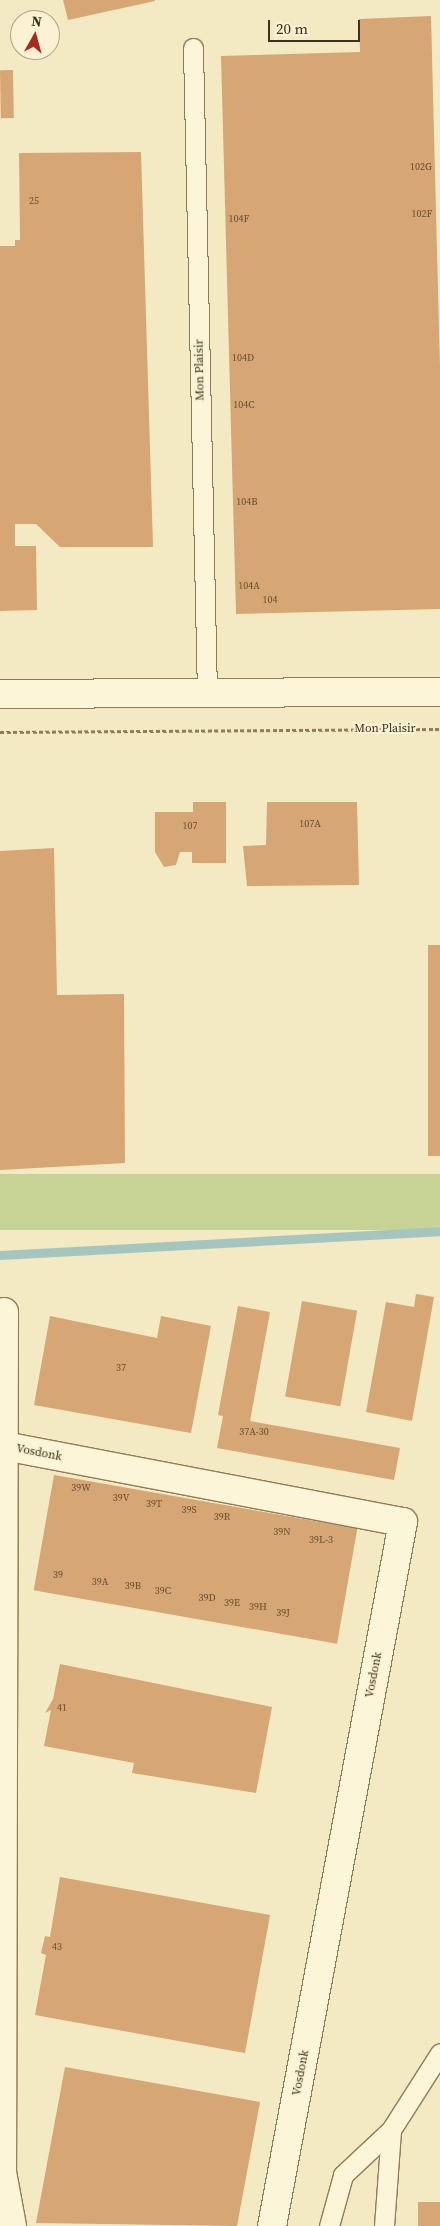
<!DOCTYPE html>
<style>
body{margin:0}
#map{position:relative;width:440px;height:2226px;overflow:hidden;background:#f3eac3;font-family:"Source Serif 4",serif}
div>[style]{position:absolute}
.green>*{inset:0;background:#c6d395;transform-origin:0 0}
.stream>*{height:9px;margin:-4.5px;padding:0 4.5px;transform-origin:4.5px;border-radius:4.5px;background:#a5c6bf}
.building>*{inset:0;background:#d6a674;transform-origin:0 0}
.path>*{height:3px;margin-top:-1.5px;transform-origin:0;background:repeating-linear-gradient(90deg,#907b57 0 4px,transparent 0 6.5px)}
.roads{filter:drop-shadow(1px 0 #907b57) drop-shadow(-1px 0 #907b57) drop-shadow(0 1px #907b57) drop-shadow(0 -1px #907b57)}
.lane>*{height:19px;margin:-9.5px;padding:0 9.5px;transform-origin:9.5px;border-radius:9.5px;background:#fdf5d7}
.street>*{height:28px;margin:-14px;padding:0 14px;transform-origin:14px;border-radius:14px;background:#fdf5d7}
span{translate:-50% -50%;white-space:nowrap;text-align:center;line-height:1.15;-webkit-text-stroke:4px #faf2d3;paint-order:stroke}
.number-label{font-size:10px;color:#644e33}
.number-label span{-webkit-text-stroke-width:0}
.street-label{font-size:12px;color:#3e301d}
.north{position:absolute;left:10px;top:10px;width:50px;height:50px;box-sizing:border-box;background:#faf2d3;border:1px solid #afa48a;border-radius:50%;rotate:7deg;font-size:14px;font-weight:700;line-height:20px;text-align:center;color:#3e301d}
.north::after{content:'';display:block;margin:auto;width:18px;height:22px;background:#a72b1f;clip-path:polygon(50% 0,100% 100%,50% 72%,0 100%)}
.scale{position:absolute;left:268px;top:20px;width:92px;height:22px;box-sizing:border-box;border:2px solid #3e301d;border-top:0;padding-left:6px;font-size:15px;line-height:18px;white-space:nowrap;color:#3e301d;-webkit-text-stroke:4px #faf2d3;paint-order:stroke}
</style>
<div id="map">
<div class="green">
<div style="left:440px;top:1174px;width:56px;height:440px;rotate:90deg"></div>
</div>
<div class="stream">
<div style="left:0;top:1255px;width:441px;rotate:-3.1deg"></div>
</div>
<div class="building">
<div style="clip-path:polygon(63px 0,155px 0,155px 1px,68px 20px)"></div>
<div style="clip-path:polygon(431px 16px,440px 367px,440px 609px,236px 614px,221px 56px,360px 52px,359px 19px)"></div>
<div style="left:13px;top:70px;width:48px;height:13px;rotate:89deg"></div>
<div style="clip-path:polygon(141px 152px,153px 547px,60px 547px,36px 524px,15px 524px,15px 546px,36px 546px,37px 610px,0 611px,0 246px,15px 246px,15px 240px,20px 240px,19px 153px)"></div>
<div style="clip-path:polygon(193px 802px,226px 802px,226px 863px,192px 863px,192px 852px,180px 852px,176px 865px,164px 867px,155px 852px,155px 812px,193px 812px)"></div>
<div style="clip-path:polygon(267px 802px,357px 802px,359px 885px,247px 886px,243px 846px,266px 845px)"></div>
<div style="clip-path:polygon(54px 848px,57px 995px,124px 994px,125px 1163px,0 1170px,0 851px)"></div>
<div style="left:428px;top:945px;width:12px;height:211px"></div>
<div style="clip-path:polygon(416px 1294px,434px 1297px,412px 1421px,366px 1412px,386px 1302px,414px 1307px)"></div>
<div style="left:302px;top:1301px;width:56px;height:97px;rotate:10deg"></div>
<div style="clip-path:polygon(238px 1306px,270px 1312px,250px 1421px,400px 1448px,394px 1480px,217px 1448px,223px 1416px,218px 1415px)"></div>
<div style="clip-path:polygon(50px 1316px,157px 1338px,161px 1316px,211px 1326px,191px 1433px,34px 1405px)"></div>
<div style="left:54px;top:1475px;width:308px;height:117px;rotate:10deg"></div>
<div style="clip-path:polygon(60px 1664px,272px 1707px,256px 1793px,132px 1773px,134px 1763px,44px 1746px,51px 1710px,45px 1713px,53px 1699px)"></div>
<div style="clip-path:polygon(60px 1877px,270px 1915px,245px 2053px,35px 2015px,46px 1955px,41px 1953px,45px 1936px,50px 1937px)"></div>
<div style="clip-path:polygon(65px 2067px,260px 2102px,237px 2226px,36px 2223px)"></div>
<div style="left:440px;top:2202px;width:24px;height:22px;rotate:90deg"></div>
</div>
<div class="path">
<div style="left:0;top:732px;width:440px;rotate:-0.4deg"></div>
</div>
<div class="roads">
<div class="lane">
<div style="left:193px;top:48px;width:645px;rotate:88.76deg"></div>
<div style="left:329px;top:2226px;width:53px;rotate:-74.6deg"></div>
<div style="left:343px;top:2175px;width:66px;rotate:-43.2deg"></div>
<div style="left:391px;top:2130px;width:91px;rotate:-57.5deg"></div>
<div style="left:384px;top:2226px;width:96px;rotate:-85.8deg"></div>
</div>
<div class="street">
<div style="left:0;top:694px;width:440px;rotate:-0.3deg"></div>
<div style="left:4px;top:1312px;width:860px;rotate:90.13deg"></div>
<div style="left:2px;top:2172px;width:55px;rotate:79.5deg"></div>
<div style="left:4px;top:1446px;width:406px;rotate:10.8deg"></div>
<div style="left:403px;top:1522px;width:716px;rotate:100.54deg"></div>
</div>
</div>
<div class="number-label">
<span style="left:421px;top:167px">102G</span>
<span style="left:34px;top:201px">25</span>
<span style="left:422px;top:214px">102F</span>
<span style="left:239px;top:219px">104F</span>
<span style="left:243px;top:358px">104D</span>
<span style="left:244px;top:405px">104C</span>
<span style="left:247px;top:502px">104B</span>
<span style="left:249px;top:586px">104A</span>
<span style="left:270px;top:600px">104</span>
<span style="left:310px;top:824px">107A</span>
<span style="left:190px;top:826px">107</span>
<span style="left:121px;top:1368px">37</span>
<span style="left:254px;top:1432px">37A-30</span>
<span style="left:81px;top:1488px">39W</span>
<span style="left:121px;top:1498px">39V</span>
<span style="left:154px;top:1504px">39T</span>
<span style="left:189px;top:1510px">39S</span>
<span style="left:222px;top:1517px">39R</span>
<span style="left:282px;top:1532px">39N</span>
<span style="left:321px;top:1540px">39L-3</span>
<span style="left:58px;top:1575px">39</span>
<span style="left:100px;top:1582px">39A</span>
<span style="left:133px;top:1586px">39B</span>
<span style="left:163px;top:1591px">39C</span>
<span style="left:207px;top:1598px">39D</span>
<span style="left:232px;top:1603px">39E</span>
<span style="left:258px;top:1607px">39H</span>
<span style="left:283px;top:1613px">39J</span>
<span style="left:62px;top:1708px">41</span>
<span style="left:57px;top:1947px">43</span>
</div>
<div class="street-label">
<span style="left:200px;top:370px;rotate:-91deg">Mon Plaisir</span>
<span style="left:385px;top:729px">Mon Plaisir</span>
<span style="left:39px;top:1453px;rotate:11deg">Vosdonk</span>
<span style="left:374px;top:1675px;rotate:-79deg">Vosdonk</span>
<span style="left:301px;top:2073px;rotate:-79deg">Vosdonk</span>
</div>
<div class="north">N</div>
<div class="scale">20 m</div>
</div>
